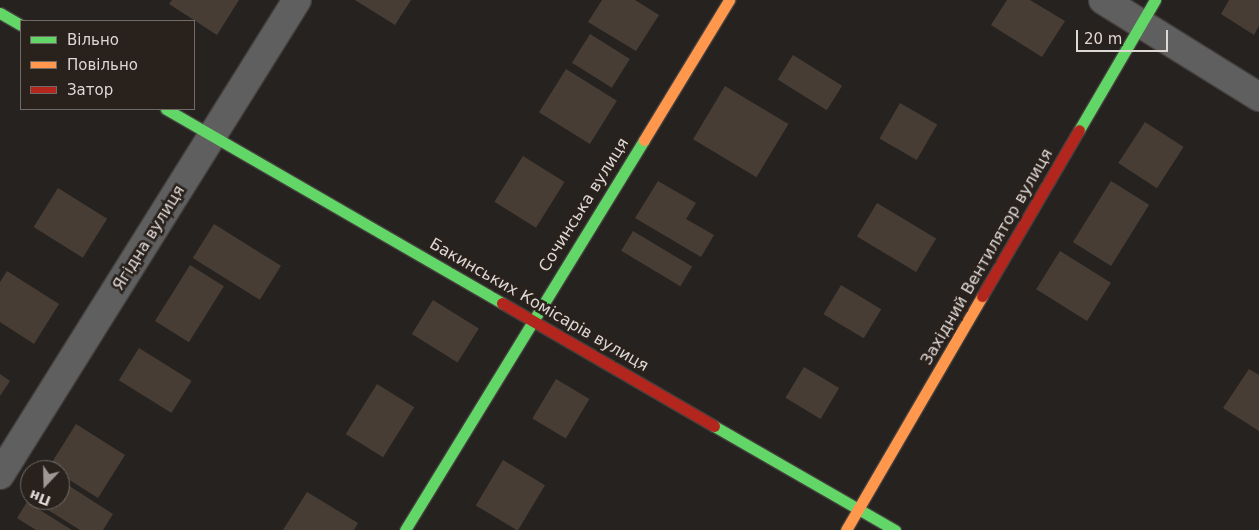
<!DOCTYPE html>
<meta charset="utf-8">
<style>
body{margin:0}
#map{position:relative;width:1259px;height:530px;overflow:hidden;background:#26221f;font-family:"DejaVu Sans",sans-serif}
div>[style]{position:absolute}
.building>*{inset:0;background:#473d34;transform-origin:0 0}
.roads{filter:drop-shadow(1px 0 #433f3d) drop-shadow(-1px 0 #433f3d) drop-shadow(0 1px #433f3d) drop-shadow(0 -1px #433f3d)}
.street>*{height:28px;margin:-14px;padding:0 14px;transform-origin:14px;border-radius:14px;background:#5f5f60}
.fast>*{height:11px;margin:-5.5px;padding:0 5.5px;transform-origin:5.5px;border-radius:5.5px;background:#63d668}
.slow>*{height:11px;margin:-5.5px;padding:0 5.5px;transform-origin:5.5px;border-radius:5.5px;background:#ff974d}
.jam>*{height:11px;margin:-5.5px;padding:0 5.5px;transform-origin:5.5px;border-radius:5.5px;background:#b3261e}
span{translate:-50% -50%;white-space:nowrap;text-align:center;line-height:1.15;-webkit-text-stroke:5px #29211c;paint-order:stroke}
.street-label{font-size:16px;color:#ded8d5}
.legend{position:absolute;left:20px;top:20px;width:175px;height:90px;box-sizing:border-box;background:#29211c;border:1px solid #716a66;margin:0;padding:6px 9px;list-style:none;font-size:15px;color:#ded8d5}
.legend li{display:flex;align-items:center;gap:10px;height:25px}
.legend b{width:25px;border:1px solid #716a66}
.north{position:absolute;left:20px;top:460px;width:50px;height:50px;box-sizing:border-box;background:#29211c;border:1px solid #716a66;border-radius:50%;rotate:201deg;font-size:14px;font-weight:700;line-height:20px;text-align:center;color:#ded8d5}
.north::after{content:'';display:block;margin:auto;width:18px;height:22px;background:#9e9895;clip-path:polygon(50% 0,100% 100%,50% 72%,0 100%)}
.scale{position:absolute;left:1076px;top:30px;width:92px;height:22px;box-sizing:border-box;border:2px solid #ded8d5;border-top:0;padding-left:6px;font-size:15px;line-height:18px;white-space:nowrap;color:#ded8d5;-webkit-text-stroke:4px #29211c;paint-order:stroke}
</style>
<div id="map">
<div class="building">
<div style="clip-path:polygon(172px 0,239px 0,217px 35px,169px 4px)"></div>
<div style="clip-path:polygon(355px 0,411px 0,395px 25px)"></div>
<div style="clip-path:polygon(602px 0,635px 0,659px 15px,636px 51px,588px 22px)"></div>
<div style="clip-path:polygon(1007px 0,1030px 0,1065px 21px,1042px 57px,991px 25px)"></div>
<div style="clip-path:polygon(1229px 0,1259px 0,1259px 26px,1254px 35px,1221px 14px)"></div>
<div style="left:590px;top:34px;width:47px;height:34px;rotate:32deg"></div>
<div style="left:793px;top:55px;width:58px;height:29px;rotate:32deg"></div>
<div style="left:566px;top:69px;width:60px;height:51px;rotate:32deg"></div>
<div style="left:725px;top:86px;width:74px;height:62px;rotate:31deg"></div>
<div style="left:900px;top:103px;width:43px;height:41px;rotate:30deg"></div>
<div style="left:1145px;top:122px;width:46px;height:49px;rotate:33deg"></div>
<div style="left:523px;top:156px;width:49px;height:54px;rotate:32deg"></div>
<div style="clip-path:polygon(658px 181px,696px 203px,686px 219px,714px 235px,701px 257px,635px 218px)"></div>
<div style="left:1111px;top:181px;width:45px;height:72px;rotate:32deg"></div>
<div style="left:58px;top:188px;width:58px;height:46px;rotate:32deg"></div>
<div style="left:877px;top:203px;width:69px;height:39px;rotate:31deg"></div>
<div style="left:214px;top:224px;width:79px;height:40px;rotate:32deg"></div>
<div style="left:633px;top:231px;width:69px;height:23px;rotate:31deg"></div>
<div style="left:1060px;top:251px;width:60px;height:45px;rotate:32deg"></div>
<div style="left:190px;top:265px;width:40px;height:66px;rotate:32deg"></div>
<div style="clip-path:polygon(7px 271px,59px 304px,34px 344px,0 322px,0 282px)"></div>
<div style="left:841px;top:285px;width:47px;height:34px;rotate:31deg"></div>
<div style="left:433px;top:300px;width:54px;height:40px;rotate:32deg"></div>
<div style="left:139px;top:348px;width:62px;height:38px;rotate:32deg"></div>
<div style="left:804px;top:367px;width:41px;height:36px;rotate:31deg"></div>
<div style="clip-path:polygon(1249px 369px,1259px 375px,1259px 431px,1223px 408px)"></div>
<div style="clip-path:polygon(0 374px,10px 381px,0 396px)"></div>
<div style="left:556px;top:379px;width:39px;height:46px;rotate:31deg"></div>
<div style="left:377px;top:384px;width:44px;height:59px;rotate:32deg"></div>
<div style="clip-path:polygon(76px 424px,125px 455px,98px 498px,60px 474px,60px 470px,49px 467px)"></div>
<div style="left:503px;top:460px;width:49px;height:53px;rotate:31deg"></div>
<div style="clip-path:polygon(60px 480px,113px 514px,103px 530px,80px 530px,32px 500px,60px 500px)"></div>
<div style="clip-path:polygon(307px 492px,358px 523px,354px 530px,283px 530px)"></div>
<div style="clip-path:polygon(27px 502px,72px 530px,36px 530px,17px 518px)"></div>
</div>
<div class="roads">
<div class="street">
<div style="left:1103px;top:0;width:184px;rotate:31.9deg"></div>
<div style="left:0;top:475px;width:560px;rotate:-57.98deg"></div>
</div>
<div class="fast">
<div style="left:0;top:13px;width:24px;rotate:30deg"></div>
<div style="left:166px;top:109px;width:388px;rotate:30deg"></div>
<div style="left:1079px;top:130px;width:151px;rotate:-59.7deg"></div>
<div style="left:714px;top:426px;width:209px;rotate:29.9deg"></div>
<div style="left:405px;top:530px;width:457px;rotate:-58.5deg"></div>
</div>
<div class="slow">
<div style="left:644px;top:140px;width:164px;rotate:-58.7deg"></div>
<div style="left:846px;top:530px;width:271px;rotate:-59.8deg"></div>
</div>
<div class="jam">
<div style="left:982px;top:296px;width:192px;rotate:-59.7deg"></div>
<div style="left:502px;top:303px;width:245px;rotate:30.1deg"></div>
</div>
</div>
<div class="street-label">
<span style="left:584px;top:205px;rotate:-58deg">Сочинська вулиця</span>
<span style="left:149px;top:238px;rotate:-58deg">Ягідна вулиця</span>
<span style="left:987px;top:257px;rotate:-60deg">Західний Вентилятор вулиця</span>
<span style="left:539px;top:305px;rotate:30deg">Бакинських Комісарів вулиця</span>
</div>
<ul class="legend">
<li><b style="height:6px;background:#63d668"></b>Вільно</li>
<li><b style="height:6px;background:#ff974d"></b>Повільно</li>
<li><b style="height:6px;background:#b3261e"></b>Затор</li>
</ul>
<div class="north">Пн</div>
<div class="scale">20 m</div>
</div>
